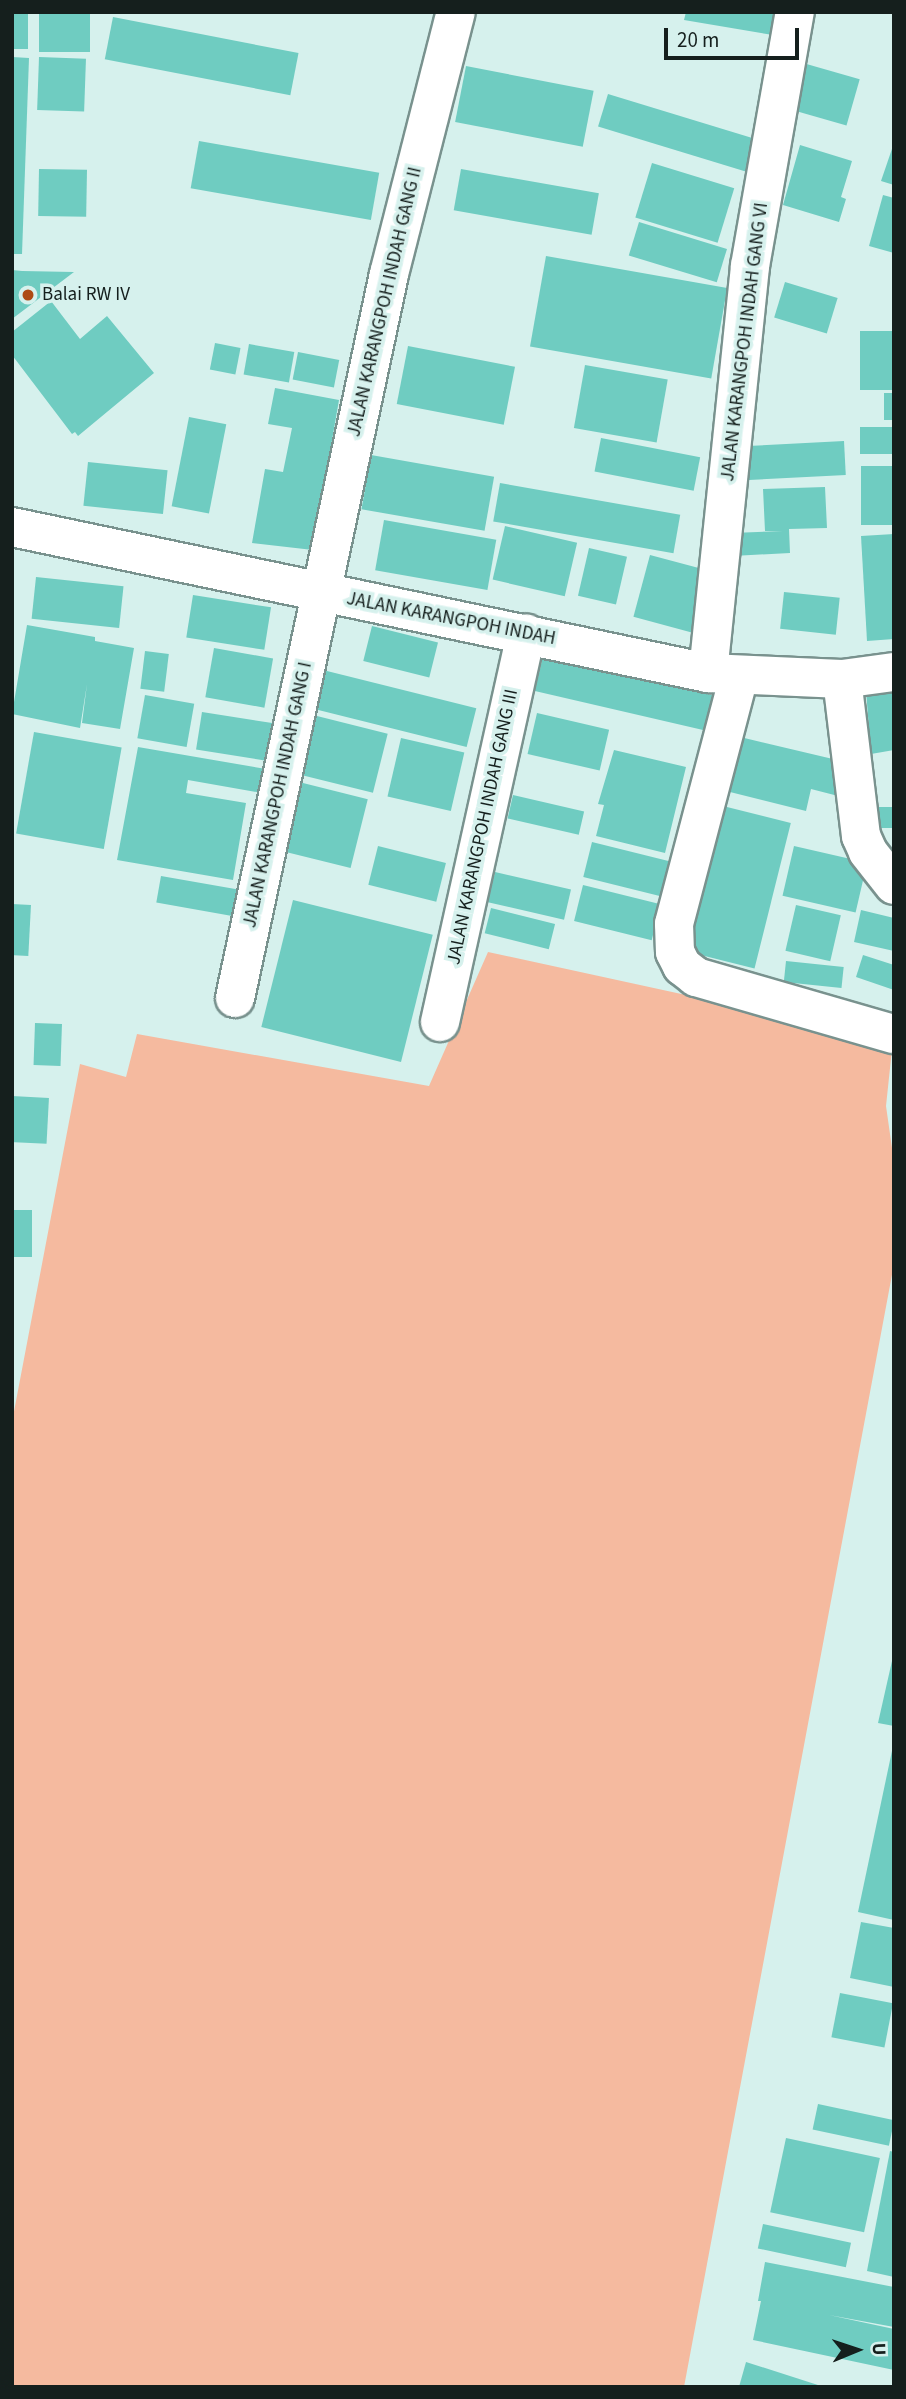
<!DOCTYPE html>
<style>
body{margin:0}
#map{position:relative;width:906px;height:2399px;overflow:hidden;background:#d6f1ed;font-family:"Source Sans 3",sans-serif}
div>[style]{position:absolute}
.green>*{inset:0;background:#f5ba9f}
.building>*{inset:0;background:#6fccc1;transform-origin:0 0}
.roads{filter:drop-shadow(2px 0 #79928e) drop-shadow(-2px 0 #79928e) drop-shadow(0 2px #79928e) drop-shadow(0 -2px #79928e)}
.street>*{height:38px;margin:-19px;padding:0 19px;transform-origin:19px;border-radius:19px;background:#fff}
.dots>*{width:19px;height:19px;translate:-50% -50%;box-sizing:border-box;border:4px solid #d6f1ed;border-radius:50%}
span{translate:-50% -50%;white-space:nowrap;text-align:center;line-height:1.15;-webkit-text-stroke:7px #d6f1ed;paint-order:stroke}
.poi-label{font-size:19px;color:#151f1d}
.left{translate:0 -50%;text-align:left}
.street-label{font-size:19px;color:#151f1d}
.frame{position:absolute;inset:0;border:14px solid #151f1d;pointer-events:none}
.north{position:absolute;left:822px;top:2315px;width:70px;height:70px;-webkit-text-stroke:5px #d6f1ed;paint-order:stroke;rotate:88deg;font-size:19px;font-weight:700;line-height:28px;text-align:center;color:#151f1d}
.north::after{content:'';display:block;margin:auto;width:24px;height:32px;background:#151f1d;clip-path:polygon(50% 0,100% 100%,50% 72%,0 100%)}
.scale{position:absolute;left:664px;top:28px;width:135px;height:32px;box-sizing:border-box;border:4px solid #151f1d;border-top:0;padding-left:9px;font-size:21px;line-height:24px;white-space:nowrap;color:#151f1d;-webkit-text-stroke:5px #d6f1ed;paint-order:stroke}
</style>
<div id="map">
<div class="green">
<div style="clip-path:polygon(488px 952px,893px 1040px,886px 1106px,894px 1162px,894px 1264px,684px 2387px,12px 2387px,12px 1422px,80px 1064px,126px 1077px,137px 1034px,429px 1086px)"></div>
</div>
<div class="building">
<div style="left:12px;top:12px;width:16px;height:37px"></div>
<div style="left:39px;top:12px;width:51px;height:40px"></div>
<div style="clip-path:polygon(686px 12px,777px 12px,773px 35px,684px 20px)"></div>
<div style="left:113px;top:17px;width:189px;height:43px;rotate:11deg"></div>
<div style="clip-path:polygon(12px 57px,29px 58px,22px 254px,12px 254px)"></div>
<div style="left:39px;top:57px;width:47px;height:53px;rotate:2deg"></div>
<div style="left:803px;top:63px;width:59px;height:48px;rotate:16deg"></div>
<div style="left:466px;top:66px;width:130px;height:57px;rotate:11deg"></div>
<div style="left:608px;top:94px;width:156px;height:34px;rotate:17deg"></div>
<div style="left:199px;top:141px;width:183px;height:48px;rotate:10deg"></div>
<div style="clip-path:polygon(894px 143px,894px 185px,881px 181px)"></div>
<div style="clip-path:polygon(800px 145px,852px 161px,841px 197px,846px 199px,839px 222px,783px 205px)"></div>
<div style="left:652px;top:163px;width:86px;height:57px;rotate:17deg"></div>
<div style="left:39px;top:169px;width:48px;height:47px;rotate:1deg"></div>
<div style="left:461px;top:169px;width:140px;height:42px;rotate:10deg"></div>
<div style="clip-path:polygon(883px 195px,894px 198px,894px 253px,869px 246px)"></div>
<div style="left:639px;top:222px;width:92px;height:35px;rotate:17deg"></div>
<div style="left:546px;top:256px;width:184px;height:92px;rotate:10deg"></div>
<div style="clip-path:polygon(12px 270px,22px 271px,74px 272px,12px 319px)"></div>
<div style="left:785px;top:282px;width:55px;height:37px;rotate:17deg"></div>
<div style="clip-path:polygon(51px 301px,80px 339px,107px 316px,154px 373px,78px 436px,75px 432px,72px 434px,12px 355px,12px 332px)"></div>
<div style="left:894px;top:331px;width:59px;height:34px;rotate:90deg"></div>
<div style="left:215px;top:343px;width:26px;height:27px;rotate:11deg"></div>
<div style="left:249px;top:344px;width:46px;height:31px;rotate:10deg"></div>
<div style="left:408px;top:346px;width:109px;height:59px;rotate:11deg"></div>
<div style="left:298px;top:352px;width:42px;height:28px;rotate:11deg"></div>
<div style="left:585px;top:365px;width:84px;height:64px;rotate:10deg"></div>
<div style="clip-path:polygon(275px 388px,339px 400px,313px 550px,252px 543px,265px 469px,283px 472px,292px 428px,268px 424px)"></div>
<div style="left:884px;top:393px;width:10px;height:27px"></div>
<div style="left:189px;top:417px;width:38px;height:91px;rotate:11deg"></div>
<div style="left:894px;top:427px;width:27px;height:34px;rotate:90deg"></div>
<div style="left:601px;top:438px;width:101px;height:34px;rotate:11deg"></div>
<div style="left:844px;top:441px;width:34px;height:102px;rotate:87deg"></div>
<div style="left:371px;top:455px;width:125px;height:55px;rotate:10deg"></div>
<div style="left:88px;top:462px;width:80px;height:44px;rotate:6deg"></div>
<div style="left:894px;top:466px;width:59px;height:33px;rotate:90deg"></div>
<div style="left:500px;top:483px;width:183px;height:39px;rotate:10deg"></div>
<div style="clip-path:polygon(825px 487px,827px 528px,789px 529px,790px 553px,733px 556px,732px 533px,783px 531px,765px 531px,763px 489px)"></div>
<div style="left:384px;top:520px;width:114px;height:51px;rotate:10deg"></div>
<div style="left:505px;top:526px;width:74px;height:55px;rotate:13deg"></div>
<div style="clip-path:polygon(894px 534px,894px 639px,867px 641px,861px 536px)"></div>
<div style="left:589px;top:548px;width:39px;height:49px;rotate:13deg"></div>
<div style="left:650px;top:555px;width:67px;height:64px;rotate:15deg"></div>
<div style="left:36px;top:577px;width:88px;height:42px;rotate:6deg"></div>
<div style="left:784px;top:592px;width:56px;height:37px;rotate:6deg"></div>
<div style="left:193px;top:595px;width:79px;height:43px;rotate:9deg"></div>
<div style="clip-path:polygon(27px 625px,95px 637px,95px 641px,134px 648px,120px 729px,82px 723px,87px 684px,80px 728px,12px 714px)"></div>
<div style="left:372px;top:626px;width:68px;height:36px;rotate:14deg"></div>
<div style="left:214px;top:648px;width:60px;height:50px;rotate:10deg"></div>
<div style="left:145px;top:651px;width:24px;height:38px;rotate:7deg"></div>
<div style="left:543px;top:656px;width:177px;height:36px;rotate:13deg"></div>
<div style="left:323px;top:670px;width:158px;height:40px;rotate:14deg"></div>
<div style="clip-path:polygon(894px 676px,894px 750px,871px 754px,865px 678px)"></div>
<div style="left:145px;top:695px;width:50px;height:44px;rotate:10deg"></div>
<div style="left:202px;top:712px;width:71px;height:38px;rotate:9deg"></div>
<div style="left:537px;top:713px;width:74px;height:42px;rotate:13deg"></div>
<div style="left:313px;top:715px;width:77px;height:61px;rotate:14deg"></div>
<div style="left:34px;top:732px;width:89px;height:103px;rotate:10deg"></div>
<div style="clip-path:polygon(736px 736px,854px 764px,846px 798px,811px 789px,806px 811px,722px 790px)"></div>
<div style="left:401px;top:738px;width:65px;height:60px;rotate:13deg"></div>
<div style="clip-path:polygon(138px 747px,266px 769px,262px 793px,188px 780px,186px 793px,246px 803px,233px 880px,117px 860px)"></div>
<div style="clip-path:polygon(614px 750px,686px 767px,665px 853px,596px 836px,604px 805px,598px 804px)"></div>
<div style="left:295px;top:781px;width:75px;height:71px;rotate:14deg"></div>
<div style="left:513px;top:795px;width:73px;height:24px;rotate:13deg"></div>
<div style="left:719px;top:805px;width:74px;height:150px;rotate:14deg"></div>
<div style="left:875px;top:807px;width:19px;height:21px"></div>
<div style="left:592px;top:842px;width:86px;height:36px;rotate:14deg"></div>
<div style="left:378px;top:846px;width:70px;height:40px;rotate:14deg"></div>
<div style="left:794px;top:846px;width:75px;height:51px;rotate:13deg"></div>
<div style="left:495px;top:872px;width:78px;height:31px;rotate:13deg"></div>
<div style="left:161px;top:876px;width:87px;height:27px;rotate:10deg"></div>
<div style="left:583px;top:885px;width:80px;height:37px;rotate:14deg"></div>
<div style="left:293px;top:900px;width:144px;height:131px;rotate:14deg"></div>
<div style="left:12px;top:904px;width:19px;height:51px;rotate:3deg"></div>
<div style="left:796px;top:905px;width:46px;height:47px;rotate:13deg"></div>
<div style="left:491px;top:908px;width:66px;height:26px;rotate:14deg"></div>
<div style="clip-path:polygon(861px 910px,894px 918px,894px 951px,854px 942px)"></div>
<div style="clip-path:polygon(863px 955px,894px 965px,894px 990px,856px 977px)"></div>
<div style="left:786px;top:961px;width:58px;height:21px;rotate:6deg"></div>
<div style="left:35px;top:1023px;width:27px;height:42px;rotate:2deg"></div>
<div style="left:12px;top:1096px;width:37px;height:46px;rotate:3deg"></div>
<div style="left:12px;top:1210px;width:20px;height:47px"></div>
<div style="clip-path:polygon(894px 1652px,894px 1726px,878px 1723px)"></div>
<div style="clip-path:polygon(893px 1746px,894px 1747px,894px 1920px,858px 1912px)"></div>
<div style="clip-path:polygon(861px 1922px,894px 1928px,894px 1987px,850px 1978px)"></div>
<div style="left:840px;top:1993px;width:54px;height:45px;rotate:11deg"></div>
<div style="left:818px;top:2104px;width:78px;height:26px;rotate:12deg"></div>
<div style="left:786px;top:2138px;width:96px;height:76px;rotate:12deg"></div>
<div style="clip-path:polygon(890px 2151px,894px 2152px,894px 2277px,867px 2271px)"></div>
<div style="left:763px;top:2224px;width:90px;height:25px;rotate:12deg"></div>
<div style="clip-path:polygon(765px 2262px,894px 2287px,894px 2327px,829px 2315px,894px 2329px,894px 2370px,753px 2340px,761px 2301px,758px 2301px)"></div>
<div style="clip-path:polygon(746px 2362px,821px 2386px,821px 2387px,739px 2387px)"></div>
</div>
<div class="roads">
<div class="street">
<div style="left:12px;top:527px;width:711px;rotate:11.85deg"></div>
<div style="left:708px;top:673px;width:134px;rotate:2.6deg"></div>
<div style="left:842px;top:679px;width:52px;rotate:-7.7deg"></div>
<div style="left:708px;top:673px;width:409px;rotate:-84.1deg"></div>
<div style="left:750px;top:266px;width:258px;rotate:-80deg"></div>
<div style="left:739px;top:676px;width:256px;rotate:104.7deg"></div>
<div style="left:674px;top:924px;width:28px;rotate:88deg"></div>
<div style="left:675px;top:952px;width:16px;rotate:63deg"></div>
<div style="left:682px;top:966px;width:18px;rotate:38deg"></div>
<div style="left:696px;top:977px;width:206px;rotate:16.1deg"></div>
<div style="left:842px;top:679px;width:158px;rotate:83.1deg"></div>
<div style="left:861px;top:836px;width:17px;rotate:66deg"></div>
<div style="left:868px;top:852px;width:42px;rotate:51.8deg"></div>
<div style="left:235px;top:998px;width:740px;rotate:-77.99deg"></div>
<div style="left:389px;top:274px;width:270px;rotate:-75.7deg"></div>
<div style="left:440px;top:1022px;width:398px;rotate:-77.5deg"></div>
</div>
</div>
<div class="dots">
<div style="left:28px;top:295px;background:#ae4b14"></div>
</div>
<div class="poi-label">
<span class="left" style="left:42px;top:295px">Balai RW IV</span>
</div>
<div class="street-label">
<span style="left:385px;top:302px;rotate:-77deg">JALAN KARANGPOH INDAH GANG II</span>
<span style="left:745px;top:342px;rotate:-83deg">JALAN KARANGPOH INDAH GANG VI</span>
<span style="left:451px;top:619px;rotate:11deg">JALAN KARANGPOH INDAH</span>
<span style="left:278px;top:795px;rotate:-78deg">JALAN KARANGPOH INDAH GANG I</span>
<span style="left:483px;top:827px;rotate:-78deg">JALAN KARANGPOH INDAH GANG III</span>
</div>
<div class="frame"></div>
<div class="north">U</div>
<div class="scale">20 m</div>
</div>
